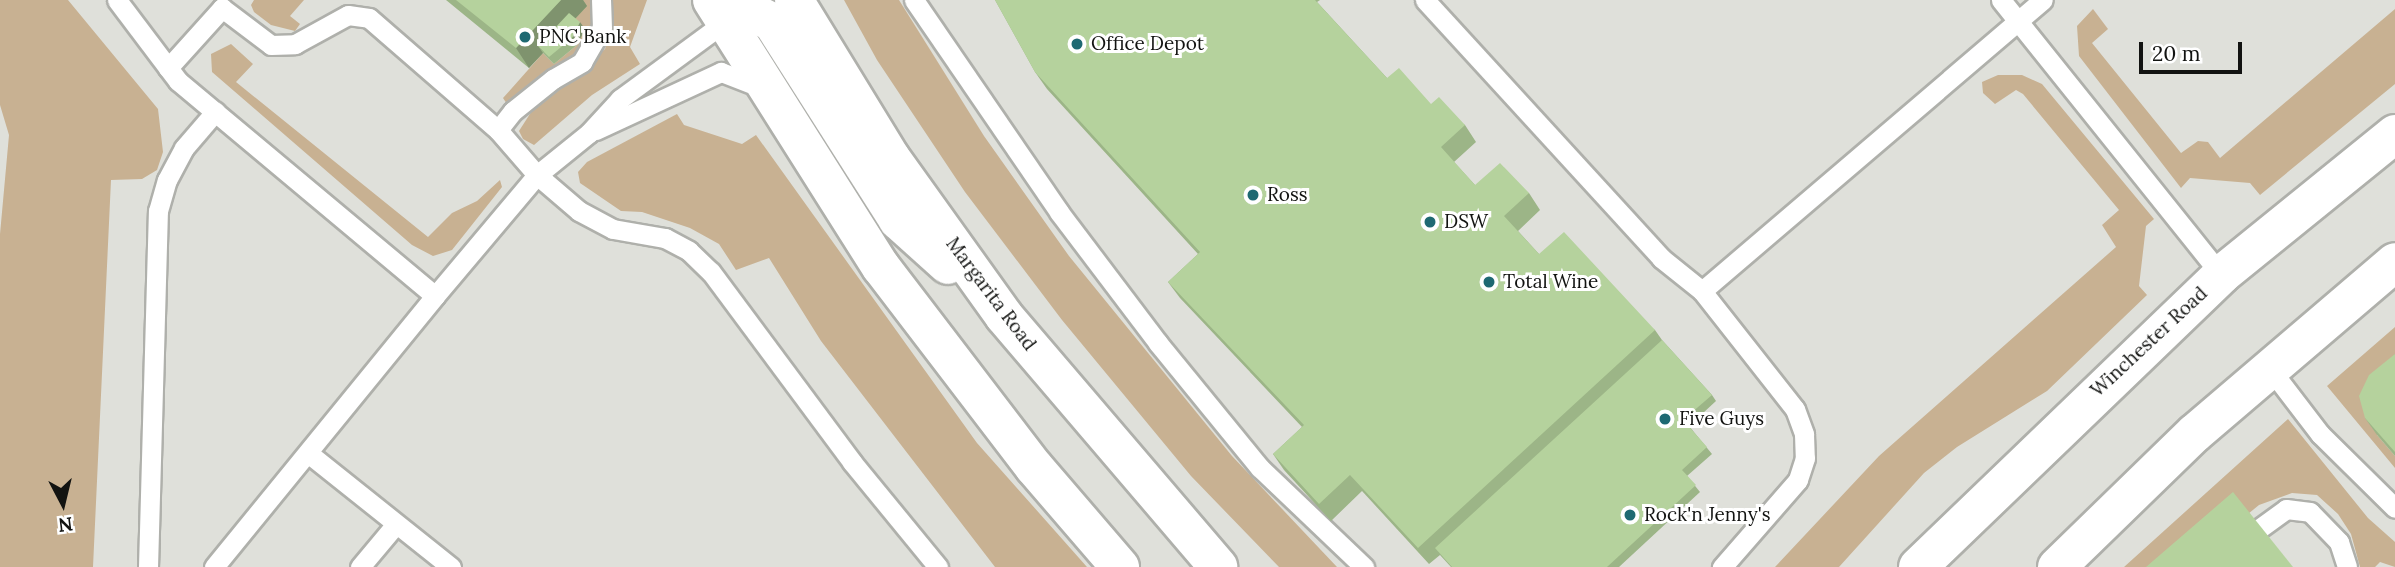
<!DOCTYPE html>
<style>
body{margin:0}
#map{position:relative;width:2395px;height:567px;overflow:hidden;background:#dfe0da;font-family:Lora,serif}
div>[style]{position:absolute}
.green>*{inset:0;background:#c8b192}
.roads{filter:drop-shadow(2px 0 #afb0ab) drop-shadow(-2px 0 #afb0ab) drop-shadow(0 2px #afb0ab) drop-shadow(0 -2px #afb0ab)}
.service>*{height:19px;margin:-9.5px;padding:0 9.5px;transform-origin:9.5px;border-radius:9.5px;background:#fff}
.secondary>*{height:38px;margin:-19px;padding:0 19px;transform-origin:19px;border-radius:19px;background:#fff}
.primary>*{height:38px;margin:-19px;padding:0 19px;transform-origin:19px;border-radius:19px;background:#fff}
.wall>*{inset:0;background:#9cb587}
.shaded-wall>*{inset:0;background:#7f936e}
.building>*{inset:0;background:#b5d29d}
.dots>*{width:19px;height:19px;translate:-50% -50%;box-sizing:border-box;border:4px solid #fff;border-radius:50%}
span{translate:-50% -50%;white-space:nowrap;text-align:center;line-height:1.15;-webkit-text-stroke:6px #fff;paint-order:stroke}
.poi-label{font-size:19px;color:#121311}
.left{translate:0 -50%;text-align:left}
.street-label{font-size:19px;color:#121311}
.north{position:absolute;left:28px;top:469px;width:70px;height:70px;-webkit-text-stroke:5px #fff;paint-order:stroke;rotate:173deg;font-size:19px;font-weight:700;line-height:28px;text-align:center;color:#121311}
.north::after{content:'';display:block;margin:auto;width:24px;height:32px;background:#121311;clip-path:polygon(50% 0,100% 100%,50% 72%,0 100%)}
.scale{position:absolute;left:2139px;top:42px;width:103px;height:32px;box-sizing:border-box;border:4px solid #121311;border-top:0;padding-left:9px;font-size:21px;line-height:24px;white-space:nowrap;color:#121311;-webkit-text-stroke:5px #fff;paint-order:stroke}
</style>
<div id="map">
<div class="green">
<div style="clip-path:polygon(0 0,68px 0,158px 109px,163px 152px,157px 170px,142px 179px,111px 180px,93px 567px,0 567px,0 234px,9px 135px,0 105px)"></div>
<div style="clip-path:polygon(254px 0,304px 0,290px 16px,300px 24px,295px 31px,271px 25px,254px 12px,251px 5px)"></div>
<div style="clip-path:polygon(579px 0,593px 0,594px 16px,590px 33px,578px 51px,507px 104px,503px 98px,543px 53px,554px 64px,577px 45px,584px 29px,573px 20px)"></div>
<div style="clip-path:polygon(609px 0,647px 0,630px 47px,640px 64px,592px 95px,534px 145px,523px 139px,519px 131px,535px 106px,605px 49px,613px 24px)"></div>
<div style="clip-path:polygon(844px 0,899px 0,984px 136px,1069px 256px,1232px 456px,1337px 567px,1279px 567px,1191px 476px,1062px 320px,965px 192px,877px 60px)"></div>
<div style="clip-path:polygon(2093px 9px,2108px 29px,2092px 43px,2181px 153px,2198px 141px,2208px 142px,2220px 158px,2395px 9px,2395px 84px,2260px 195px,2250px 183px,2190px 178px,2181px 188px,2079px 56px,2077px 26px)"></div>
<div style="clip-path:polygon(231px 44px,253px 64px,236px 82px,428px 237px,452px 213px,477px 201px,500px 180px,502px 187px,452px 250px,433px 256px,412px 245px,212px 72px,211px 54px)"></div>
<div style="clip-path:polygon(1998px 75px,2022px 75px,2042px 84px,2154px 219px,2146px 226px,2139px 286px,2147px 295px,2047px 391px,1957px 447px,1924px 473px,1839px 567px,1775px 567px,1879px 456px,2116px 247px,2102px 225px,2119px 210px,2023px 94px,2016px 90px,1995px 104px,1983px 93px,1982px 82px)"></div>
<div style="clip-path:polygon(677px 114px,684px 125px,742px 144px,756px 135px,977px 443px,1087px 567px,995px 567px,821px 341px,769px 258px,736px 270px,719px 244px,690px 228px,642px 212px,621px 211px,580px 183px,578px 172px,587px 162px)"></div>
<div style="clip-path:polygon(2395px 327px,2395px 381px,2377px 435px,2395px 456px,2395px 468px,2327px 386px)"></div>
<div style="clip-path:polygon(2288px 419px,2368px 518px,2395px 542px,2395px 567px,2380px 562px,2375px 567px,2360px 567px,2351px 534px,2338px 514px,2317px 495px,2292px 493px,2259px 505px,2183px 567px,2124px 567px)"></div>
</div>
<div class="roads">
<div class="service">
<div style="left:117px;top:0;width:101px;rotate:53deg"></div>
<div style="left:178px;top:81px;width:335px;rotate:39.9deg"></div>
<div style="left:435px;top:296px;width:158px;rotate:-49.9deg"></div>
<div style="left:537px;top:175px;width:67px;rotate:-38.9deg"></div>
<div style="left:589px;top:133px;width:46px;rotate:-47.6deg"></div>
<div style="left:620px;top:99px;width:130px;rotate:-36.3deg"></div>
<div style="left:914px;top:0;width:257px;rotate:55.6deg"></div>
<div style="left:1059px;top:212px;width:164px;rotate:52.9deg"></div>
<div style="left:1158px;top:343px;width:161px;rotate:50.8deg"></div>
<div style="left:1260px;top:468px;width:144px;rotate:43.6deg"></div>
<div style="left:1425px;top:0;width:350px;rotate:47.5deg"></div>
<div style="left:1661px;top:258px;width:53px;rotate:38.8deg"></div>
<div style="left:1702px;top:291px;width:150px;rotate:51.8deg"></div>
<div style="left:1795px;top:409px;width:27px;rotate:70deg"></div>
<div style="left:1804px;top:434px;width:24px;rotate:88deg"></div>
<div style="left:1805px;top:458px;width:23px;rotate:108deg"></div>
<div style="left:1798px;top:480px;width:116px;rotate:131.1deg"></div>
<div style="left:2001px;top:0;width:352px;rotate:51.3deg"></div>
<div style="left:168px;top:68px;width:81px;rotate:-48deg"></div>
<div style="left:222px;top:8px;width:61px;rotate:37.1deg"></div>
<div style="left:271px;top:45px;width:24px;rotate:-2deg"></div>
<div style="left:295px;top:44px;width:60px;rotate:-28.7deg"></div>
<div style="left:348px;top:15px;width:21px;rotate:8deg"></div>
<div style="left:369px;top:18px;width:171px;rotate:41deg"></div>
<div style="left:498px;top:130px;width:60px;rotate:49.1deg"></div>
<div style="left:537px;top:175px;width:55px;rotate:40.6deg"></div>
<div style="left:579px;top:211px;width:38px;rotate:28deg"></div>
<div style="left:613px;top:229px;width:53px;rotate:9.8deg"></div>
<div style="left:665px;top:238px;width:27px;rotate:28deg"></div>
<div style="left:689px;top:251px;width:30px;rotate:44deg"></div>
<div style="left:711px;top:272px;width:237px;rotate:53.4deg"></div>
<div style="left:852px;top:462px;width:136px;rotate:50.7deg"></div>
<div style="left:498px;top:130px;width:24px;rotate:-52deg"></div>
<div style="left:513px;top:111px;width:51px;rotate:-38.7deg"></div>
<div style="left:553px;top:79px;width:34px;rotate:-30deg"></div>
<div style="left:582px;top:62px;width:39px;rotate:-60deg"></div>
<div style="left:602px;top:28px;width:28px;rotate:-92deg"></div>
<div style="left:596px;top:130px;width:138px;rotate:-24.9deg"></div>
<div style="left:721px;top:72px;width:42px;rotate:21deg"></div>
<div style="left:1702px;top:291px;width:448px;rotate:-40.5deg"></div>
<div style="left:2271px;top:370px;width:81px;rotate:52.6deg"></div>
<div style="left:2320px;top:434px;width:105px;rotate:44.6deg"></div>
<div style="left:308px;top:453px;width:183px;rotate:38.6deg"></div>
<div style="left:2260px;top:528px;width:32px;rotate:-36deg"></div>
<div style="left:2286px;top:509px;width:24px;rotate:7deg"></div>
<div style="left:2310px;top:512px;width:42px;rotate:46deg"></div>
<div style="left:2339px;top:542px;width:26px;rotate:72deg"></div>
<div style="left:148px;top:567px;width:356px;rotate:-88.4deg"></div>
<div style="left:158px;top:211px;width:32px;rotate:-74deg"></div>
<div style="left:167px;top:180px;width:36px;rotate:-62deg"></div>
<div style="left:184px;top:148px;width:48px;rotate:-49.3deg"></div>
<div style="left:214px;top:567px;width:350px;rotate:-50.8deg"></div>
<div style="left:360px;top:567px;width:56px;rotate:-50.1deg"></div>
</div>
<div class="secondary">
<div style="left:712px;top:0;width:316px;rotate:57.7deg"></div>
<div style="left:881px;top:267px;width:252px;rotate:52.6deg"></div>
<div style="left:1034px;top:467px;width:132px;rotate:49.3deg"></div>
<div style="left:794px;top:0;width:185px;rotate:58.5deg"></div>
<div style="left:891px;top:158px;width:194px;rotate:54.4deg"></div>
<div style="left:1004px;top:316px;width:330px;rotate:49.5deg"></div>
<div style="left:725px;top:22px;width:19px;rotate:-25deg"></div>
<div style="left:742px;top:14px;width:16px;rotate:4deg"></div>
<div style="left:758px;top:15px;width:16px;rotate:27deg"></div>
<div style="left:772px;top:22px;width:235px;rotate:57.5deg"></div>
<div style="left:898px;top:220px;width:67px;rotate:42deg"></div>
</div>
<div class="primary">
<div style="left:1918px;top:567px;width:421px;rotate:-43.9deg"></div>
<div style="left:2221px;top:275px;width:224px;rotate:-39deg"></div>
<div style="left:2057px;top:567px;width:192px;rotate:-44.2deg"></div>
<div style="left:2195px;top:433px;width:263px;rotate:-40.5deg"></div>
</div>
</div>
<div class="wall">
<div style="clip-path:polygon(446px 0,583px 0,587px 6px,575px 19px,585px 29px,577px 45px,554px 64px,543px 53px,529px 68px)"></div>
<div style="clip-path:polygon(995px 0,1320px 0,1317px 2px,1387px 78px,1465px 125px,1476px 142px,1454px 162px,1475px 185px,1529px 193px,1540px 210px,1518px 231px,1539px 254px,1655px 330px,1662px 340px,1712px 395px,1716px 401px,1689px 426px,1712px 454px,1687px 476px,1700px 492px,1619px 567px,1451px 567px,1440px 555px,1429px 564px,1362px 491px,1331px 521px,1284px 470px,1273px 454px,1302px 427px,1180px 298px,1168px 282px,1198px 254px,1047px 89px,1035px 72px)"></div>
<div style="clip-path:polygon(2395px 354px,2395px 456px,2377px 435px,2365px 418px)"></div>
</div>
<div class="shaded-wall">
<div style="clip-path:polygon(561px 0,583px 0,587px 6px,544px 52px,538px 46px,543px 53px,529px 68px,516px 48px)"></div>
<div style="clip-path:polygon(580px 22px,585px 29px,577px 45px,572px 38px)"></div>
</div>
<div class="building">
<div style="clip-path:polygon(456px 0,561px 0,516px 48px)"></div>
<div style="clip-path:polygon(995px 0,1315px 0,1387px 78px,1399px 68px,1431px 104px,1439px 97px,1465px 125px,1441px 147px,1475px 185px,1500px 163px,1529px 193px,1504px 216px,1539px 254px,1564px 232px,1655px 330px,1418px 548px,1350px 475px,1319px 504px,1273px 454px,1304px 425px,1168px 282px,1200px 252px,1035px 72px)"></div>
<div style="clip-path:polygon(569px 13px,580px 22px,572px 38px,549px 57px,538px 46px)"></div>
<div style="clip-path:polygon(1662px 340px,1712px 395px,1683px 420px,1707px 447px,1682px 470px,1696px 485px,1607px 567px,1452px 567px,1435px 548px)"></div>
<div style="clip-path:polygon(2395px 354px,2395px 452px,2365px 418px,2359px 396px,2369px 375px)"></div>
<div style="clip-path:polygon(2233px 492px,2293px 567px,2146px 567px)"></div>
</div>
<div class="dots">
<div style="left:525px;top:37px;background:#1e6972"></div>
<div style="left:1077px;top:44px;background:#1e6972"></div>
<div style="left:1253px;top:195px;background:#1e6972"></div>
<div style="left:1430px;top:222px;background:#1e6972"></div>
<div style="left:1489px;top:282px;background:#1e6972"></div>
<div style="left:1665px;top:419px;background:#1e6972"></div>
<div style="left:1630px;top:515px;background:#1e6972"></div>
</div>
<div class="poi-label">
<span class="left" style="left:539px;top:37px">PNC Bank</span>
<span class="left" style="left:1091px;top:44px">Office Depot</span>
<span class="left" style="left:1267px;top:195px">Ross</span>
<span class="left" style="left:1444px;top:222px">DSW</span>
<span class="left" style="left:1503px;top:282px">Total Wine</span>
<span class="left" style="left:1679px;top:419px">Five Guys</span>
<span class="left" style="left:1644px;top:515px">Rock'n Jenny's</span>
</div>
<div class="street-label">
<span style="left:991px;top:294px;rotate:53deg">Margarita Road</span>
<span style="left:2149px;top:342px;rotate:-43deg">Winchester Road</span>
</div>
<div class="north">N</div>
<div class="scale">20 m</div>
</div>
